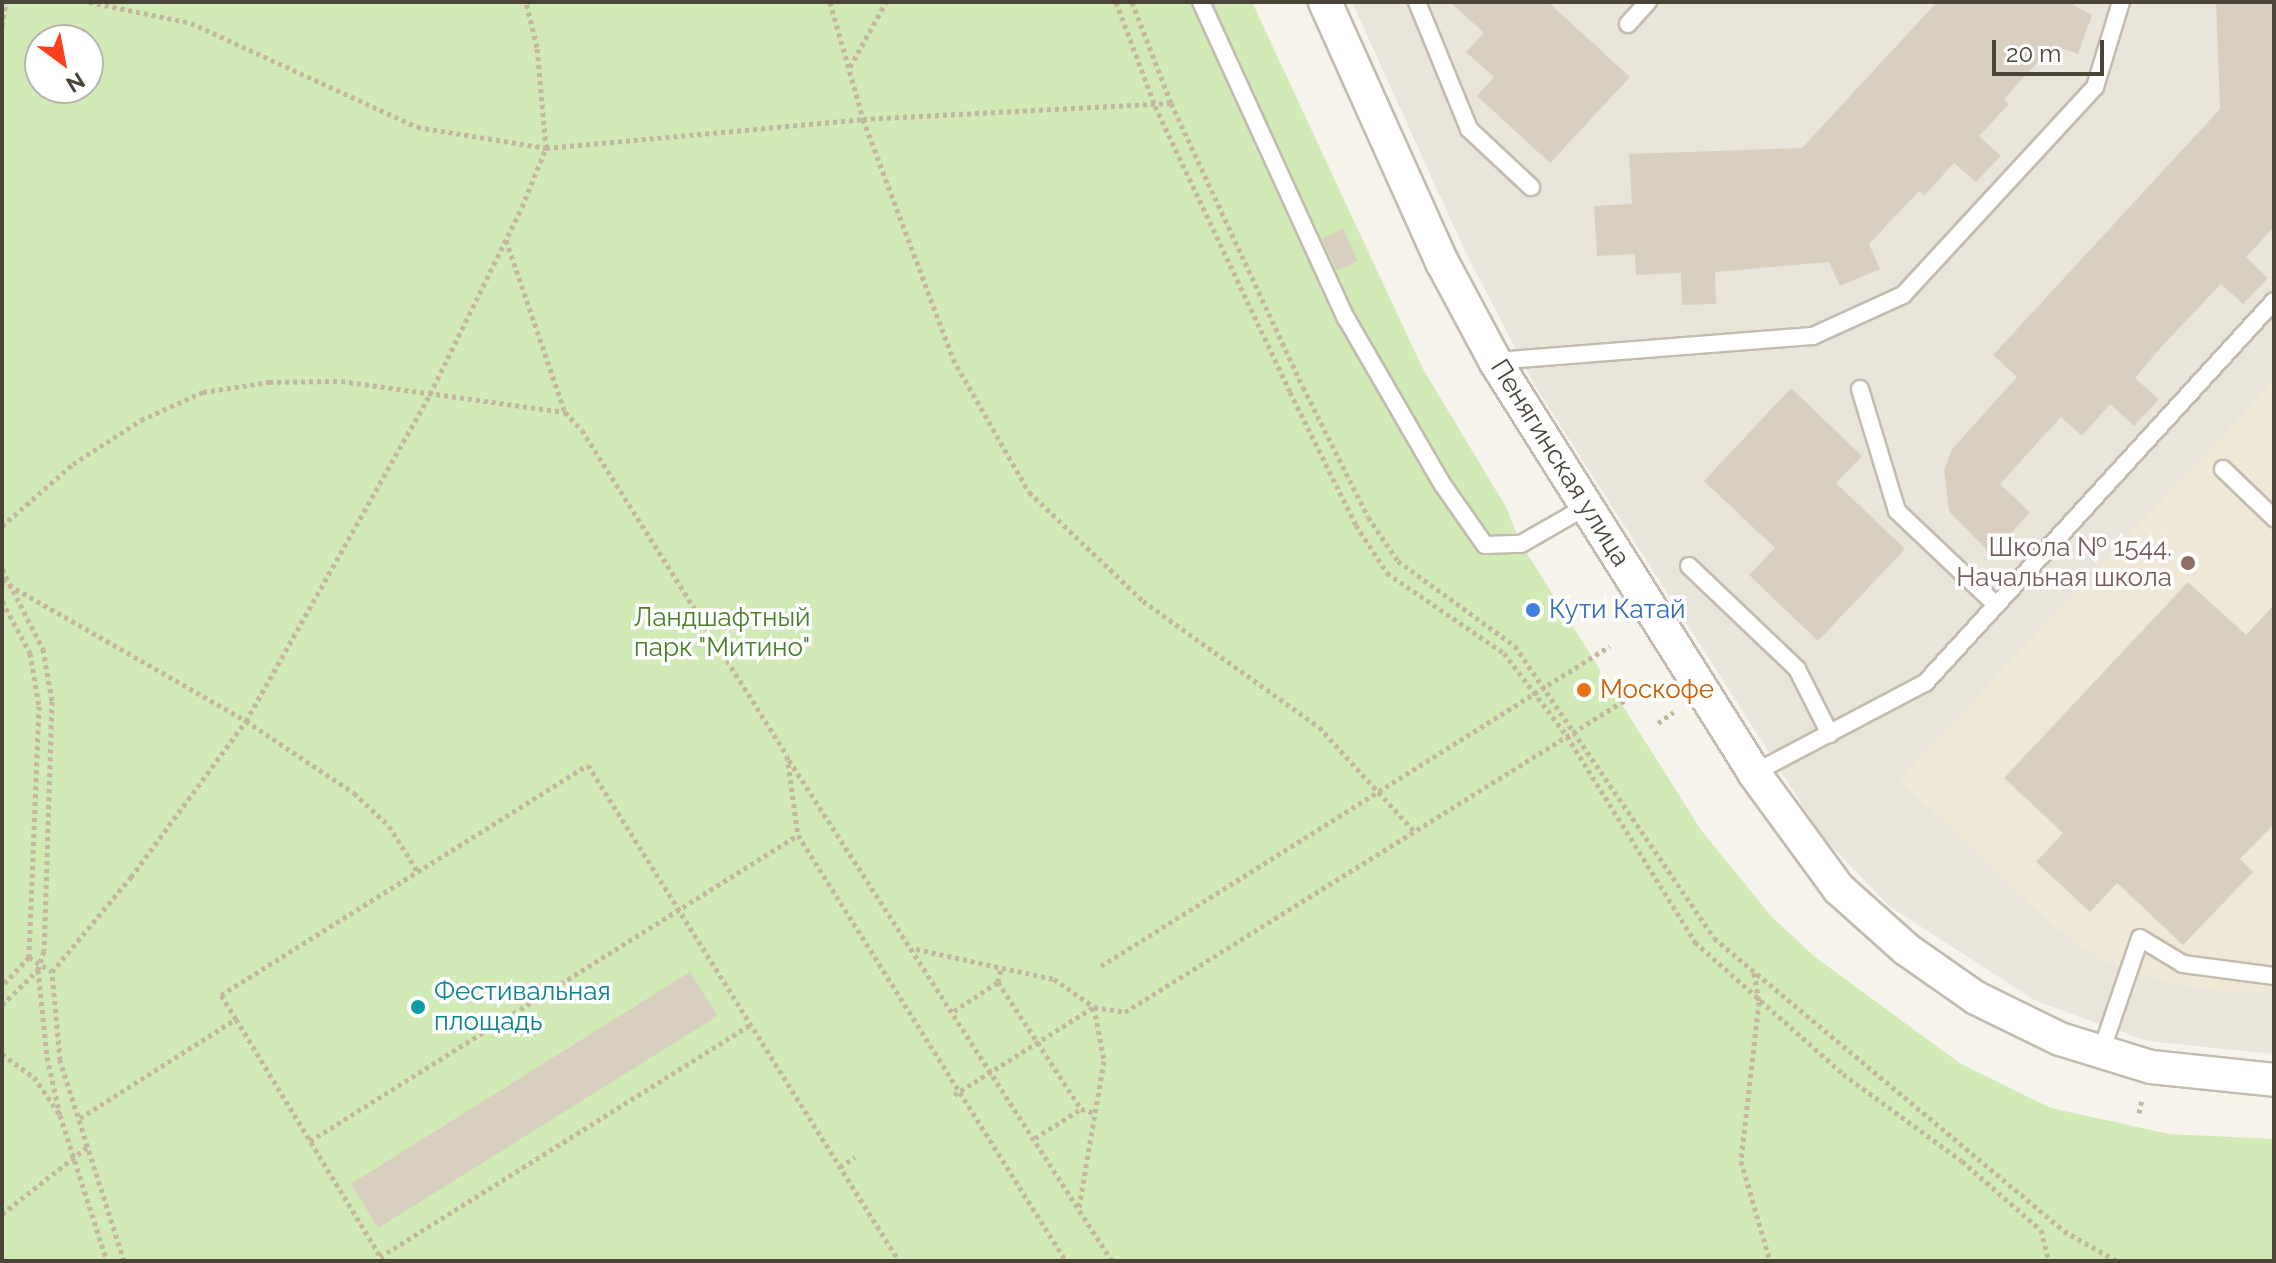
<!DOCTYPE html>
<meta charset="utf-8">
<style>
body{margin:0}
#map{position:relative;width:2276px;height:1263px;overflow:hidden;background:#f6f3ec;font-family:Raleway,sans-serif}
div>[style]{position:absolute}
.residential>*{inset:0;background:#eae5da}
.education>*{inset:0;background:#efe8d6}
.green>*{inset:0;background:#d2eab5}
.building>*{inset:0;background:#d8cfc1;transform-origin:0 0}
.path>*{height:5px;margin-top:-2.5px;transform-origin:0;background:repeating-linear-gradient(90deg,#c4b79f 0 4px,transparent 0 8px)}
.roads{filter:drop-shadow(2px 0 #c2bbae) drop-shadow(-2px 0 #c2bbae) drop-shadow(0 2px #c2bbae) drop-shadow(0 -2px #c2bbae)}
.lane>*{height:16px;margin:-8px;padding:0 8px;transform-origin:8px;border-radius:8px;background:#fff}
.street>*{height:32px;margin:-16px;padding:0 16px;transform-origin:16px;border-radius:16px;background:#fff}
.dots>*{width:22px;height:22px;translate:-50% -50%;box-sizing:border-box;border:4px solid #fff;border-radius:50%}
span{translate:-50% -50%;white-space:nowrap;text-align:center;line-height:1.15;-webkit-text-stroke:7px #fff;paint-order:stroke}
.street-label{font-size:26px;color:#4b4439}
.education-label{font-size:26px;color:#785e54}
.right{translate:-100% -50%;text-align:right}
.shop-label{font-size:26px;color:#366cbe}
.left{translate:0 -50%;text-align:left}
.park-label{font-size:26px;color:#4a7f2a}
.food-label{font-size:26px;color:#c56008}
.culture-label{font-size:26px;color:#0d838f}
.frame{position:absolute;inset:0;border:4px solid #4b4439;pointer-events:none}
.north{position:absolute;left:24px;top:24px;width:80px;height:80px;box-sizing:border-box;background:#fff;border:2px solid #b7b4b0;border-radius:50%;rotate:148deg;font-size:22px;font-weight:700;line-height:32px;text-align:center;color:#4b4439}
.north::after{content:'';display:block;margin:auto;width:28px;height:36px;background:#fc3f1d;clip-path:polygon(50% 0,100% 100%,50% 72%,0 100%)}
.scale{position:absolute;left:1992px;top:40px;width:112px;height:36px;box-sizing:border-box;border:4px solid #4b4439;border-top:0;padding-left:10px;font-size:24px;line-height:28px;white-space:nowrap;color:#4b4439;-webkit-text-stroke:6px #fff;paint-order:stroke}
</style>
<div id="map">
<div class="residential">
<div style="clip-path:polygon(1352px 2px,2274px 2px,2274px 1054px,2147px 1041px,2036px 1001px,1889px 906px,1823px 837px,1534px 384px,1465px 251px)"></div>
</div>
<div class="education">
<div style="clip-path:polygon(2274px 381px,2274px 991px,2234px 992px,2170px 984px,2101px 960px,2061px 932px,1899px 780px)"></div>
</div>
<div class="green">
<div style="clip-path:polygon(evenodd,2px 2px,1252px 2px,1423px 369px,1506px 507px,1521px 544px,1701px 830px,1772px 917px,1815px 957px,1961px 1064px,2051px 1108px,2169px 1134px,2274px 1139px,2274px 1261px,2px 1261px,2px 2px,40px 40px,88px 40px,88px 88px,40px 88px,40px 40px)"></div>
</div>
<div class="building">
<div style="clip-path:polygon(1450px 2px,1548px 2px,1630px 77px,1550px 163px,1477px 96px,1494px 77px,1466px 52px,1484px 33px)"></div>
<div style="clip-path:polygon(1937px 2px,2068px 2px,2092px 15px,2078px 54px,2053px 45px,2004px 99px,2009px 104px,1979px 136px,2001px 156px,1976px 182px,1954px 163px,1924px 196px,1919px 191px,1869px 244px,1880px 269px,1840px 286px,1829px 262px,1715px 272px,1716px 304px,1682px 305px,1681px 273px,1636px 275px,1635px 254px,1597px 256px,1594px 206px,1632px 204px,1629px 154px,1802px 148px)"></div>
<div style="clip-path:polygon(2216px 2px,2274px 2px,2274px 227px,2246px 257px,2268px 278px,2243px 304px,2221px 284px,2162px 346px,2135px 378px,2159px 399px,2134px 426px,2110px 404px,2082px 436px,2061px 417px,2000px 484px,2030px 512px,1992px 555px,1949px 511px,1944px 470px,1952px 449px,2017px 377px,1993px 355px,2220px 109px)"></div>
<div style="left:1343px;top:229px;width:35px;height:23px;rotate:65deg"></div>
<div style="clip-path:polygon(1791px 388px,1862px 456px,1836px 483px,1905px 549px,1818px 641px,1749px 575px,1775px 548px,1704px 481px)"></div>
<div style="clip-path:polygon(2188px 582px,2246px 635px,2274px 605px,2274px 824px,2240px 859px,2253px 872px,2183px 945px,2117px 883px,2090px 912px,2062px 886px,2036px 862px,2063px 833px,2004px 778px)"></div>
<div style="left:690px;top:972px;width:52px;height:400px;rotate:58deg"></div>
</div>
<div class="path">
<div style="left:89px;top:2px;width:104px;rotate:11.6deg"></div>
<div style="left:191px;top:23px;width:249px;rotate:24.7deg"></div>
<div style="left:417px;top:127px;width:131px;rotate:9.2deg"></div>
<div style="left:546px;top:148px;width:318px;rotate:-5.2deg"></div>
<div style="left:863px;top:119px;width:308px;rotate:-3deg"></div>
<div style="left:830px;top:2px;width:122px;rotate:74.2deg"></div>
<div style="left:863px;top:119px;width:256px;rotate:69.4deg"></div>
<div style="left:953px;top:359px;width:153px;rotate:60.3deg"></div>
<div style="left:1029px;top:492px;width:158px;rotate:43.7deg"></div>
<div style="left:1143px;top:601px;width:216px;rotate:35.6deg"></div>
<div style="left:1319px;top:727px;width:141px;rotate:47.6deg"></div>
<div style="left:1116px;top:2px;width:111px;rotate:69.4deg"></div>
<div style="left:1155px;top:106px;width:316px;rotate:64.7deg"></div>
<div style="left:1290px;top:392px;width:148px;rotate:63.6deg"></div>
<div style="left:1356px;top:525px;width:57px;rotate:57.1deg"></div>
<div style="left:1387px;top:573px;width:142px;rotate:34.4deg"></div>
<div style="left:1504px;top:653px;width:104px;rotate:52.8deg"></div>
<div style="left:1567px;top:736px;width:243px;rotate:58.1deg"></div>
<div style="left:1695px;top:942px;width:198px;rotate:41.7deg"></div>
<div style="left:1843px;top:1074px;width:147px;rotate:36.2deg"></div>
<div style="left:1962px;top:1161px;width:105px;rotate:41.1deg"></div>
<div style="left:2041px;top:1230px;width:32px;rotate:76deg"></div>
<div style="left:1132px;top:2px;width:108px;rotate:68.9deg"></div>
<div style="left:1171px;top:103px;width:313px;rotate:65.1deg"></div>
<div style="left:1303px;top:387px;width:145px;rotate:63.4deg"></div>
<div style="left:1368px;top:517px;width:53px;rotate:55.7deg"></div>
<div style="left:1398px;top:561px;width:145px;rotate:36deg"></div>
<div style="left:1515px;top:646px;width:353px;rotate:55.7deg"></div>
<div style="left:1714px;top:938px;width:456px;rotate:39.9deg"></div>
<div style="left:2064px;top:1231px;width:61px;rotate:29.5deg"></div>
<div style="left:2px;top:26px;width:24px;rotate:-81deg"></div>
<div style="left:850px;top:67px;width:74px;rotate:-61deg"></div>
<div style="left:506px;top:240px;width:182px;rotate:71.1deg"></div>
<div style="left:2px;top:526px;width:94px;rotate:-41.1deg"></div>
<div style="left:73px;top:464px;width:81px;rotate:-32.9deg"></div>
<div style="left:141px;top:420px;width:68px;rotate:-24.3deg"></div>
<div style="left:203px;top:392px;width:67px;rotate:-8.6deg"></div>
<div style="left:269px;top:382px;width:72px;rotate:-0.8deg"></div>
<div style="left:341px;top:381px;width:226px;rotate:7.9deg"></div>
<div style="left:565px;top:412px;width:25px;rotate:47deg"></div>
<div style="left:582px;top:430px;width:385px;rotate:57.8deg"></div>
<div style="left:787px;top:756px;width:80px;rotate:82.1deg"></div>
<div style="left:798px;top:835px;width:503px;rotate:57.83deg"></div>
<div style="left:2px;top:569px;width:90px;rotate:62.9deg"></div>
<div style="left:43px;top:649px;width:53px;rotate:80.2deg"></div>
<div style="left:52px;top:701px;width:250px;rotate:91.8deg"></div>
<div style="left:44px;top:951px;width:20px;rotate:108deg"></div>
<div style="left:38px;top:970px;width:87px;rotate:84.1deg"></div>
<div style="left:47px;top:1057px;width:59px;rotate:77.4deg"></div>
<div style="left:2px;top:581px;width:281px;rotate:29.8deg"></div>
<div style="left:246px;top:721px;width:130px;rotate:33.7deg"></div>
<div style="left:354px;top:793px;width:48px;rotate:43.3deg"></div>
<div style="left:389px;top:826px;width:54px;rotate:57.8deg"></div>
<div style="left:2px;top:601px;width:59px;rotate:61.7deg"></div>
<div style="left:30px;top:653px;width:54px;rotate:80.4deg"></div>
<div style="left:39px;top:706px;width:251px;rotate:92.3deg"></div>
<div style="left:29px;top:957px;width:40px;rotate:133deg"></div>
<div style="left:1658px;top:723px;width:19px;rotate:-35deg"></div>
<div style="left:789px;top:760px;width:596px;rotate:57.19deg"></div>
<div style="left:916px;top:949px;width:141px;rotate:12.3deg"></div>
<div style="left:1054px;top:979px;width:49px;rotate:35deg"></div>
<div style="left:1094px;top:1007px;width:31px;rotate:9deg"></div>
<div style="left:1125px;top:1012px;width:605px;rotate:-31.96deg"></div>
<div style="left:29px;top:957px;width:27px;rotate:33deg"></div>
<div style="left:1101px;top:966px;width:601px;rotate:-32.16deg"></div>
<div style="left:1754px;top:973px;width:29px;rotate:80deg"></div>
<div style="left:1759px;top:1002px;width:160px;rotate:96.5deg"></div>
<div style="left:1741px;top:1161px;width:104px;rotate:73.8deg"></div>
<div style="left:998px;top:982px;width:152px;rotate:56.8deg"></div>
<div style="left:2px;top:1005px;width:50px;rotate:-44.2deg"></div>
<div style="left:954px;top:1011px;width:53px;rotate:-33.4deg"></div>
<div style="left:998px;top:982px;width:14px;rotate:-78deg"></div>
<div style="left:236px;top:1019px;width:28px;rotate:-122deg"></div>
<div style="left:221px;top:995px;width:433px;rotate:-32.1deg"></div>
<div style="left:588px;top:765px;width:585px;rotate:57.91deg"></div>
<div style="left:2px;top:1054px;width:39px;rotate:36deg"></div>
<div style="left:34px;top:1077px;width:46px;rotate:55.6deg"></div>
<div style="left:60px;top:1115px;width:153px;rotate:72.2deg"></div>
<div style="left:954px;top:1095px;width:165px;rotate:-32.2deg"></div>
<div style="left:1094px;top:1007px;width:55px;rotate:79.5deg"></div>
<div style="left:1104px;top:1061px;width:149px;rotate:99.7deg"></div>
<div style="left:2139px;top:1113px;width:14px;rotate:-78deg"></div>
<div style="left:80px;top:1118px;width:185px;rotate:-32.4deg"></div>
<div style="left:236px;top:1019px;width:283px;rotate:58.7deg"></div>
<div style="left:1035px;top:1138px;width:54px;rotate:-32.2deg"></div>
<div style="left:1081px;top:1109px;width:15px;rotate:16deg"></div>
<div style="left:310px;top:1141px;width:576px;rotate:-32.09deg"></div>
<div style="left:840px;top:1167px;width:18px;rotate:-34deg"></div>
<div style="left:2px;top:1214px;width:108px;rotate:-38.2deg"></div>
<div style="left:380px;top:1257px;width:437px;rotate:-32.1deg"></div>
<div style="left:124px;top:1261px;width:211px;rotate:-107.7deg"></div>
<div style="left:60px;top:1060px;width:88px;rotate:-95.2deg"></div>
<div style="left:52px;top:972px;width:124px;rotate:-50.3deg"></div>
<div style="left:131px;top:877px;width:194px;rotate:-53.6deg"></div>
<div style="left:246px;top:721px;width:375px;rotate:-60.6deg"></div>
<div style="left:430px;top:394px;width:208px;rotate:-63.8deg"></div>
<div style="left:522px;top:207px;width:64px;rotate:-67.9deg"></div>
<div style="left:546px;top:148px;width:101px;rotate:-95.1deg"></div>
<div style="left:537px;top:47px;width:46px;rotate:-103.7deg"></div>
</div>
<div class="roads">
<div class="lane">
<div style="left:1201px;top:2px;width:348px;rotate:65.4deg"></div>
<div style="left:1346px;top:318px;width:193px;rotate:59.9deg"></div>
<div style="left:1443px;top:485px;width:73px;rotate:55deg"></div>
<div style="left:1485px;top:545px;width:36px;rotate:-2deg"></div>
<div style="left:1521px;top:544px;width:76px;rotate:-29.9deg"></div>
<div style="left:1417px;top:2px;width:137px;rotate:67.7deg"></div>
<div style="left:1469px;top:129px;width:85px;rotate:43.1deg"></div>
<div style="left:1628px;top:24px;width:30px;rotate:-48deg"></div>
<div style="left:1495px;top:361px;width:319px;rotate:-4.5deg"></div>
<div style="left:1813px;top:336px;width:99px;rotate:-24.5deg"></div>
<div style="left:1903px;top:295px;width:283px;rotate:-47.3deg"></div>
<div style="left:2095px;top:87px;width:89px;rotate:-73deg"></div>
<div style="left:1860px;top:389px;width:127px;rotate:73.1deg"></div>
<div style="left:1897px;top:511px;width:137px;rotate:43.5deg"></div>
<div style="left:2223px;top:469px;width:71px;rotate:43.9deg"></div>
<div style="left:1689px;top:566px;width:149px;rotate:43.6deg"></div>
<div style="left:1797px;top:669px;width:73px;rotate:63.1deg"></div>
<div style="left:1754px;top:773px;width:193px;rotate:-27.8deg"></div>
<div style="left:1925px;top:683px;width:517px;rotate:-47.58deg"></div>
<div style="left:2101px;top:1052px;width:120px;rotate:-71.1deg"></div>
<div style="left:2140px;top:938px;width:50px;rotate:31.2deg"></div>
<div style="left:2183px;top:964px;width:92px;rotate:7.5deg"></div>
</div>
<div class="street">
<div style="left:1325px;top:2px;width:285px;rotate:65.8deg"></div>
<div style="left:1442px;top:262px;width:112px;rotate:61.8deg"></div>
<div style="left:1495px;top:361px;width:487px;rotate:57.8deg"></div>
<div style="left:1754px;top:773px;width:144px;rotate:53.8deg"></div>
<div style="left:1839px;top:889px;width:90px;rotate:41.8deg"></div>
<div style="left:1906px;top:949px;width:85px;rotate:35deg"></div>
<div style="left:1976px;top:998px;width:93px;rotate:26deg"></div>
<div style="left:2060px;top:1039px;width:95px;rotate:17.1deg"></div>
<div style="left:2151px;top:1067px;width:124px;rotate:6deg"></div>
</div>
</div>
<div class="dots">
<div style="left:2188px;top:563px;background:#8d6e63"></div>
<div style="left:1533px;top:610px;background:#3f7fe0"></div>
<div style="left:1584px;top:690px;background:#e8710a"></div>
<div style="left:418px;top:1007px;background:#0f9aa8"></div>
</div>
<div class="street-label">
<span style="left:1560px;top:463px;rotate:58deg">Пенягинская улица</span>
</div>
<div class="education-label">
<span class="right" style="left:2172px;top:563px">Школа № 1544.<br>Начальная школа</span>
</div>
<div class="shop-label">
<span class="left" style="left:1549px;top:610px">Кути Катай</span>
</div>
<div class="park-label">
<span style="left:722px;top:633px">Ландшафтный<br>парк "Митино"</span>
</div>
<div class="food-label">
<span class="left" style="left:1600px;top:690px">Москофе</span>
</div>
<div class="culture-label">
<span class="left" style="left:434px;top:1007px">Фестивальная<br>площадь</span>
</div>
<div class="frame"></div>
<div class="north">N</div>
<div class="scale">20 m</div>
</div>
